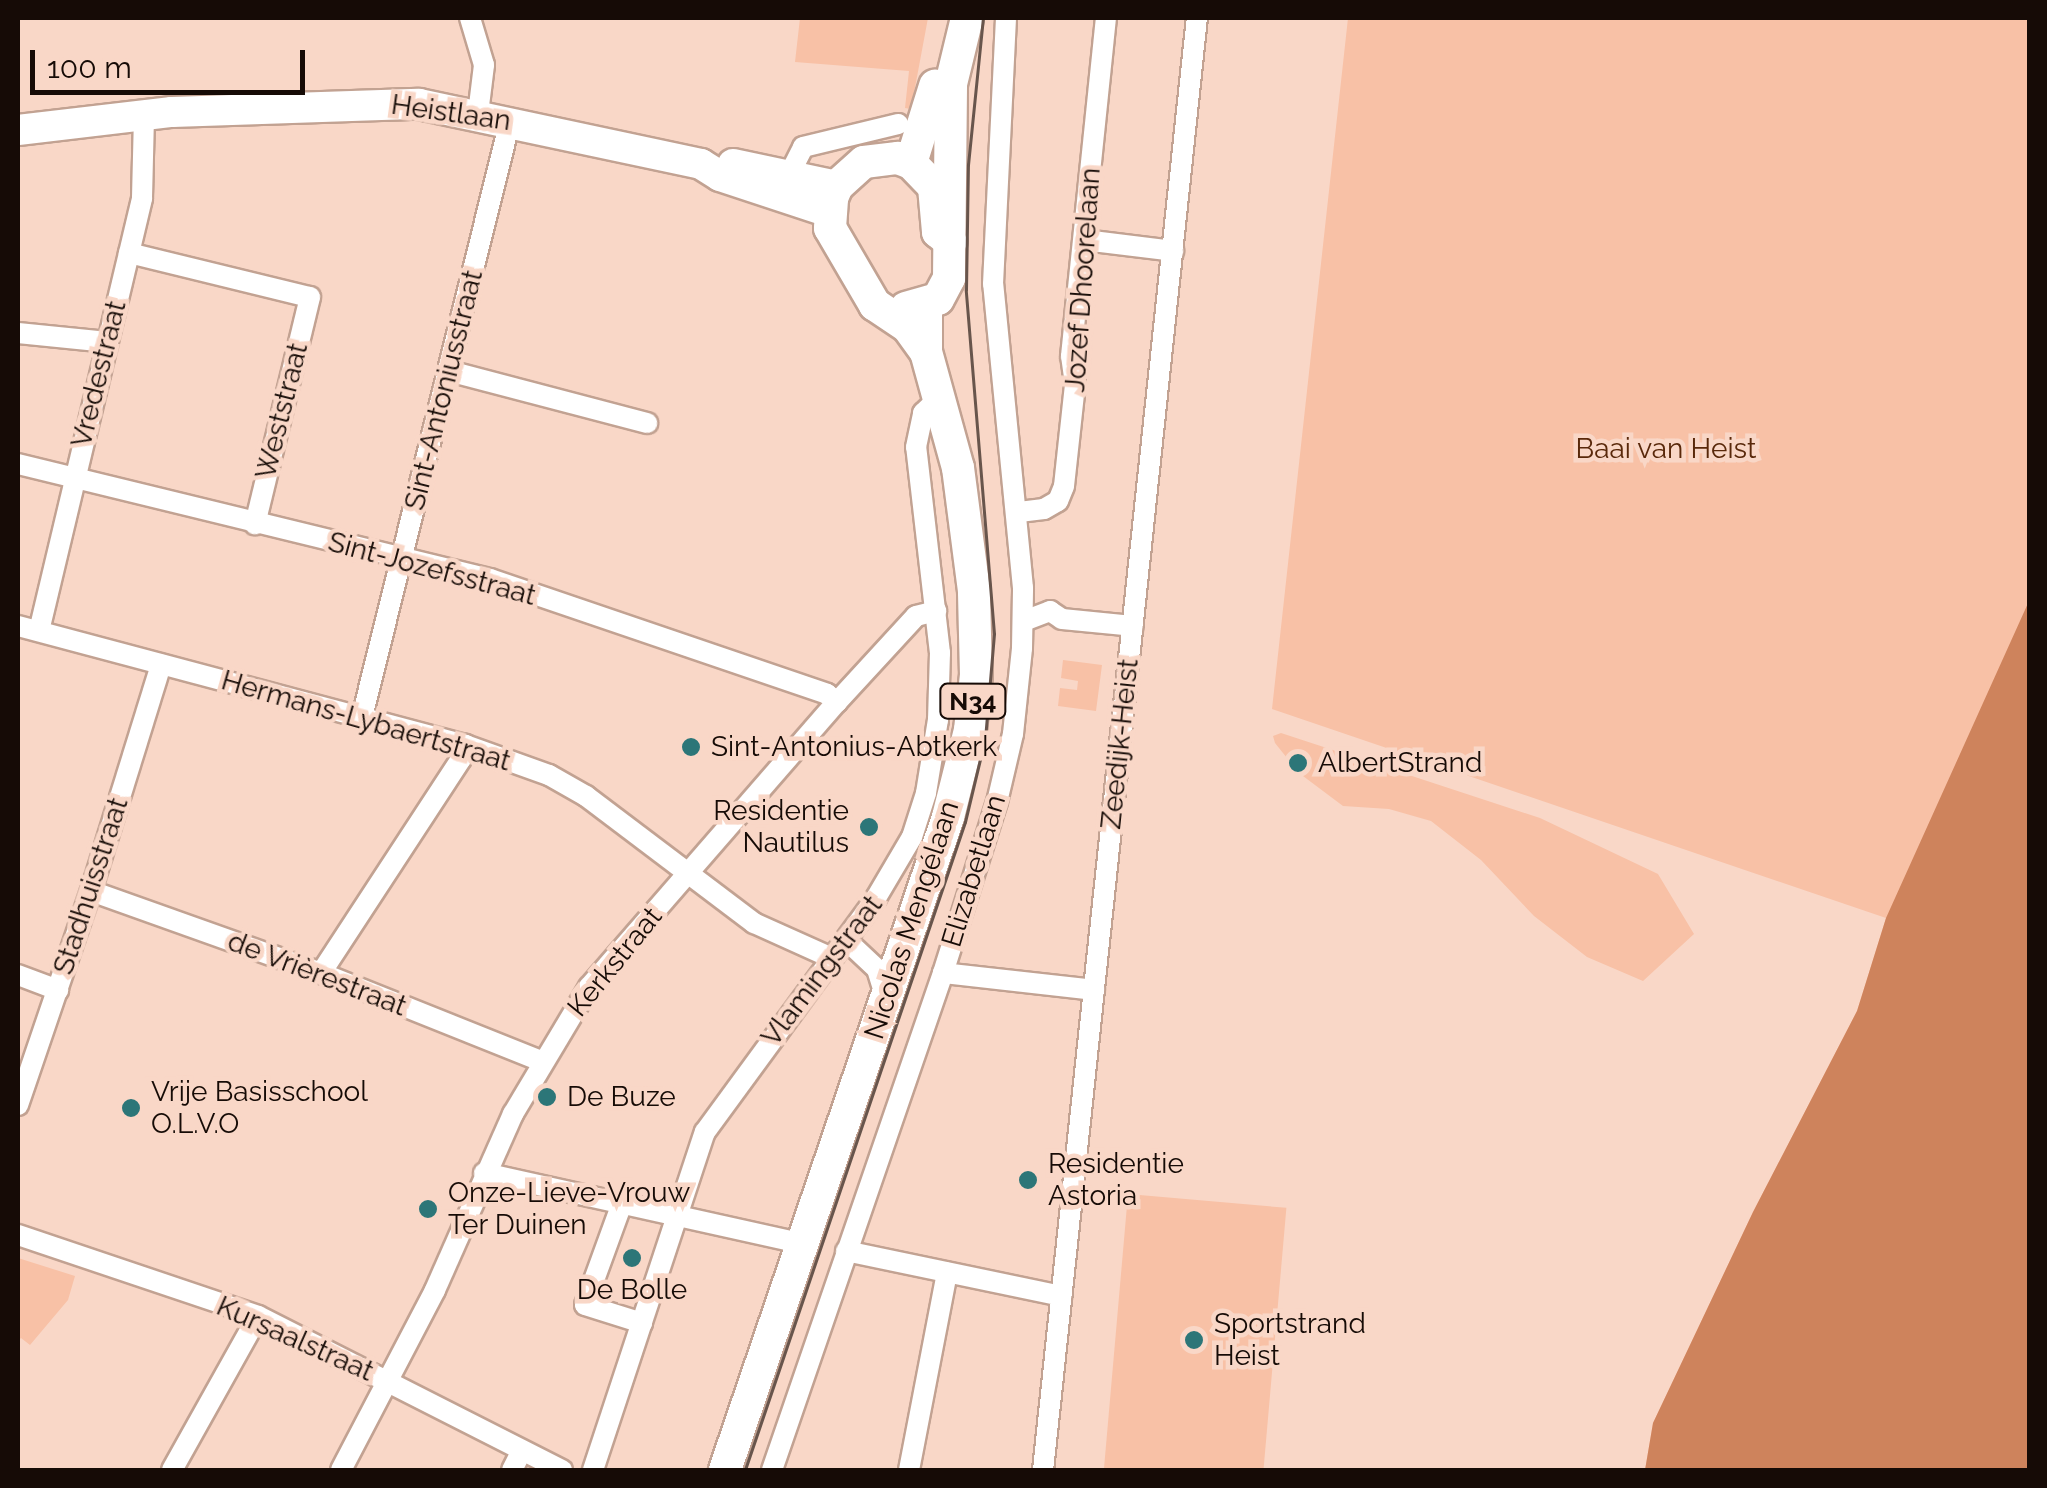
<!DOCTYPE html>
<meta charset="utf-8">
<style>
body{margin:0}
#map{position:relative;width:2047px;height:1488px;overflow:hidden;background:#f9d7c7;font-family:Raleway,sans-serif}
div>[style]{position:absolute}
.green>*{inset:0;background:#f8c1a6;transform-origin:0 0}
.water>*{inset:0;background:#ce835c}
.roads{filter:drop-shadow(2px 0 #c2a292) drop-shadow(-2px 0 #c2a292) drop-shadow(0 2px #c2a292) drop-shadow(0 -2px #c2a292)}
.street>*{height:20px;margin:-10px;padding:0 10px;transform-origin:10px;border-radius:10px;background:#fff}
.secondary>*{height:30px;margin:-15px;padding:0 15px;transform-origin:15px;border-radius:15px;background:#fff}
.primary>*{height:32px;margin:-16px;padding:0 16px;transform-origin:16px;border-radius:16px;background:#fff}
.tram>*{height:2.5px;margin:-1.25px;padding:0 1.25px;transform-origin:1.25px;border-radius:1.25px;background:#68554c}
.dots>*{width:28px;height:28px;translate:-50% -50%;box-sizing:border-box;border:5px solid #f9d7c7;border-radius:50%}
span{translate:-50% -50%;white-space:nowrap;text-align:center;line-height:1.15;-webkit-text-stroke:9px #f9d7c7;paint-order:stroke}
.shield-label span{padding:2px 8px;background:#f9d7c7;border:2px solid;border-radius:8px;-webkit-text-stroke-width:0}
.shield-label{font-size:25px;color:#160b06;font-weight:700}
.street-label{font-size:28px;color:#160b06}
.park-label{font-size:28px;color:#59280a}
.poi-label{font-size:28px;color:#160b06}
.left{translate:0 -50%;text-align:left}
.right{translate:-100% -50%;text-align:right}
.frame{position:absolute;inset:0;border:20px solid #160b06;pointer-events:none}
.scale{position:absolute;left:30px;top:50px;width:275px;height:45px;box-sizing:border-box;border:5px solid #160b06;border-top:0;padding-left:12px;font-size:30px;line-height:35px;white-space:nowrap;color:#160b06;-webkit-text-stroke:8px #f9d7c7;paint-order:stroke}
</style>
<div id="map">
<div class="green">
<div style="clip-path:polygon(800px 18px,928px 18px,911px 109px,905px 108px,909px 71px,795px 62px)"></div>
<div style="clip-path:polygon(1348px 18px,2029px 18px,2029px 1470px,1645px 1470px,1653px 1423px,1753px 1212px,1857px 1011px,1886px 918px,1272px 709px)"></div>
<div style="clip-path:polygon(1063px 660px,1102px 665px,1096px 711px,1058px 706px,1060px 688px,1077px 690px,1078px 681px,1061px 678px)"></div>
<div style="clip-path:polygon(1281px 733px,1540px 818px,1658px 874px,1694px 934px,1643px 981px,1587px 957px,1534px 916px,1481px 860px,1431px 821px,1389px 809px,1343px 806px,1299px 773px,1275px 743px,1273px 736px)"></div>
<div style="left:1128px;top:1194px;width:159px;height:277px;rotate:5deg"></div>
<div style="clip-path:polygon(18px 1258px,75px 1276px,68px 1300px,30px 1345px,21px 1338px,18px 1341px)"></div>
</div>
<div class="water">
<div style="clip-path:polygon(2029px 601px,2029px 1470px,1645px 1470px,1653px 1423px,1753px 1212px,1857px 1011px,1886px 918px)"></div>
</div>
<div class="roads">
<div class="street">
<div style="left:470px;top:18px;width:49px;rotate:73.4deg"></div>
<div style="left:484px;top:65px;width:49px;rotate:97deg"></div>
<div style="left:789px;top:175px;width:31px;rotate:-63deg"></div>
<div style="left:803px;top:147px;width:98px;rotate:-13.6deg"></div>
<div style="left:1084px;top:240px;width:90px;rotate:7deg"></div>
<div style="left:129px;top:253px;width:186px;rotate:13.7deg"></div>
<div style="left:310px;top:297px;width:234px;rotate:103.6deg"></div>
<div style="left:18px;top:333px;width:90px;rotate:5.7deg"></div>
<div style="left:449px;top:371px;width:205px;rotate:14.7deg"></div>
<div style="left:18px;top:464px;width:486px;rotate:13.7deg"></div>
<div style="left:490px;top:579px;width:356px;rotate:18.8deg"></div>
<div style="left:827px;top:694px;width:13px;rotate:39deg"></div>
<div style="left:1019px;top:512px;width:25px;rotate:-7deg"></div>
<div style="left:1044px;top:509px;width:16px;rotate:-30deg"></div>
<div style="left:1058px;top:501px;width:16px;rotate:-68deg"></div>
<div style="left:1064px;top:486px;width:103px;rotate:-83.8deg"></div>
<div style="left:1075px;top:384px;width:28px;rotate:-98deg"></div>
<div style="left:1071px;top:356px;width:340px;rotate:-84.1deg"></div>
<div style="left:1024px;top:621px;width:28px;rotate:-21deg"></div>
<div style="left:1050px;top:611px;width:14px;rotate:34deg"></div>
<div style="left:1062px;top:619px;width:71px;rotate:5.6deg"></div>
<div style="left:18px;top:626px;width:463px;rotate:14.9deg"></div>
<div style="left:465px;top:745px;width:89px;rotate:19.7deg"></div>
<div style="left:549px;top:775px;width:43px;rotate:29.6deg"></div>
<div style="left:586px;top:796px;width:211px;rotate:37.1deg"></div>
<div style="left:754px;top:923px;width:85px;rotate:24.2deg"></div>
<div style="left:39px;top:631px;width:445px;rotate:-76.6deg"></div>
<div style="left:142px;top:198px;width:82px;rotate:-88.6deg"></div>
<div style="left:362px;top:717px;width:614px;rotate:-76.05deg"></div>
<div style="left:91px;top:891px;width:244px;rotate:19.6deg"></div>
<div style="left:321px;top:973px;width:237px;rotate:21.8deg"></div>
<div style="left:846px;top:940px;width:42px;rotate:43.1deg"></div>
<div style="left:877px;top:969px;width:27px;rotate:73deg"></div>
<div style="left:321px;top:973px;width:256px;rotate:-56.8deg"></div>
<div style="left:461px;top:759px;width:15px;rotate:-74deg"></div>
<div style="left:943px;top:973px;width:152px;rotate:6.4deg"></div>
<div style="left:18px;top:975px;width:43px;rotate:20.6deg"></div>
<div style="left:18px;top:1105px;width:226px;rotate:-71.2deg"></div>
<div style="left:91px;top:891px;width:237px;rotate:-72.8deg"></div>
<div style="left:484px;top:1173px;width:325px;rotate:12.5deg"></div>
<div style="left:621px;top:1206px;width:105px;rotate:110deg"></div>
<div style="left:585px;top:1305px;width:60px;rotate:17.5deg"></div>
<div style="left:18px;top:1235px;width:253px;rotate:18.6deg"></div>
<div style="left:258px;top:1316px;width:341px;rotate:26.9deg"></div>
<div style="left:846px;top:1251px;width:220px;rotate:11.8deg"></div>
<div style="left:172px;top:1470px;width:176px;rotate:-60.8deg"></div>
<div style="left:341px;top:1470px;width:203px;rotate:-62.4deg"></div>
<div style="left:435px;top:1290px;width:193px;rotate:-66.1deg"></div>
<div style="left:513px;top:1114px;width:148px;rotate:-59.1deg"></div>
<div style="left:589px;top:987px;width:378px;rotate:-49deg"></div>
<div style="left:837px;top:702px;width:117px;rotate:-47.4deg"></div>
<div style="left:916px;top:616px;width:21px;rotate:-14deg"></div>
<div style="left:512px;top:1470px;width:22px;rotate:-63deg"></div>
<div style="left:593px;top:1470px;width:356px;rotate:-71.7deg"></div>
<div style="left:705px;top:1132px;width:290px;rotate:-53.8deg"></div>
<div style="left:876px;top:898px;width:71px;rotate:-59.5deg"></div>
<div style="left:912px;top:837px;width:46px;rotate:-72.3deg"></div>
<div style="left:926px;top:793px;width:74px;rotate:-80.7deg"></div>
<div style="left:938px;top:720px;width:67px;rotate:-88.3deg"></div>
<div style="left:940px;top:653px;width:207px;rotate:-96.6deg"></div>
<div style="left:916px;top:447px;width:35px;rotate:-78deg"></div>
<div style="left:923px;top:413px;width:23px;rotate:-43deg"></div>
<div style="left:772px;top:1470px;width:526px;rotate:-71.01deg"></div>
<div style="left:943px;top:973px;width:179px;rotate:-72.5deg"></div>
<div style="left:997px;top:802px;width:70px;rotate:-76.8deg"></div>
<div style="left:1013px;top:734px;width:86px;rotate:-84deg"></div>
<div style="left:1022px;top:648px;width:60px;rotate:-89deg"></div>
<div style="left:1023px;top:588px;width:305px;rotate:-95.6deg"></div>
<div style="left:993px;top:284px;width:266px;rotate:-87.2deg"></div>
<div style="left:909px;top:1470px;width:201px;rotate:-79.1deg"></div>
<div style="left:1043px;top:1470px;width:1460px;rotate:-83.95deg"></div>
</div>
<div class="secondary">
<div style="left:18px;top:130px;width:155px;rotate:-6.7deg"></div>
<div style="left:172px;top:112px;width:247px;rotate:-1.9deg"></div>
<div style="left:419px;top:104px;width:288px;rotate:12deg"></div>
<div style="left:701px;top:164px;width:22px;rotate:32deg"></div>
<div style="left:720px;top:176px;width:115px;rotate:18.3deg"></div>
<div style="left:733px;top:164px;width:106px;rotate:11.9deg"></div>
</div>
<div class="primary">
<div style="left:911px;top:163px;width:81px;rotate:-72.7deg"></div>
<div style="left:906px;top:308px;width:33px;rotate:-16deg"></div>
<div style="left:938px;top:299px;width:24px;rotate:-62deg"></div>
<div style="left:949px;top:278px;width:194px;rotate:-89.4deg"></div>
<div style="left:951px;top:84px;width:68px;rotate:-76.4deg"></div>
<div style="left:926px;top:352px;width:31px;rotate:-126deg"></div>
<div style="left:908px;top:327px;width:40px;rotate:-146deg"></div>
<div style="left:875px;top:305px;width:89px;rotate:-120.3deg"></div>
<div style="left:830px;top:228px;width:30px;rotate:-86deg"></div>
<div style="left:832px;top:198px;width:13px;rotate:-67deg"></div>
<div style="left:837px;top:186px;width:36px;rotate:-42deg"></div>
<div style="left:864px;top:162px;width:34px;rotate:-7deg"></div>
<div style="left:898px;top:158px;width:14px;rotate:21deg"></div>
<div style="left:911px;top:163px;width:33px;rotate:46deg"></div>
<div style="left:934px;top:187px;width:45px;rotate:84.9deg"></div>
<div style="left:938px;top:232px;width:16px;rotate:38deg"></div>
<div style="left:725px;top:1470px;width:690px;rotate:-71.14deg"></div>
<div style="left:948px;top:817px;width:90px;rotate:-75.8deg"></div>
<div style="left:970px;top:730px;width:55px;rotate:-83.8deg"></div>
<div style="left:976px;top:675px;width:84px;rotate:-91.4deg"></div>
<div style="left:974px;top:591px;width:124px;rotate:-97.4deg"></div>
<div style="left:958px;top:468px;width:120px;rotate:-105.4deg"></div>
<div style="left:926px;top:352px;width:46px;rotate:-90deg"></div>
</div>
</div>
<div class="tram">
<div style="left:745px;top:1470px;width:684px;rotate:-71.25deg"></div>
<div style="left:965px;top:822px;width:85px;rotate:-76.5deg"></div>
<div style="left:985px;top:739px;width:105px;rotate:-85.1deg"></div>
<div style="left:994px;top:634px;width:345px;rotate:-94.7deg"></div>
<div style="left:966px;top:290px;width:125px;rotate:-89.1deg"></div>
<div style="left:968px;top:165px;width:148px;rotate:-84.2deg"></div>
</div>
<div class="dots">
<div style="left:691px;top:747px;background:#2c7678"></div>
<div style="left:1298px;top:763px;background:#2c7678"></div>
<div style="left:869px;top:827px;background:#2c7678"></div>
<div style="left:547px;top:1097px;background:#2c7678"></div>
<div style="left:131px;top:1108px;background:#2c7678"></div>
<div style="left:1028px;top:1180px;background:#2c7678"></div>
<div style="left:428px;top:1209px;background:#2c7678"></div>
<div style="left:632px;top:1258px;background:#2c7678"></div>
<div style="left:1194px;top:1340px;background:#2c7678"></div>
</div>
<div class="shield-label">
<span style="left:973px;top:701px">N34</span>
</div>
<div class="street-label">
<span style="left:451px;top:113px;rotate:8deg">Heistlaan</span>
<span style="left:1083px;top:280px;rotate:-86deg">Jozef Dhoorelaan</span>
<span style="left:99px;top:374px;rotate:-76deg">Vredestraat</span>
<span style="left:444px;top:390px;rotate:-76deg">Sint-Antoniusstraat</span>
<span style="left:282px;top:411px;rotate:-76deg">Weststraat</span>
<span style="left:432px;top:569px;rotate:15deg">Sint-Jozefsstraat</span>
<span style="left:366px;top:721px;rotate:16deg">Hermans-Lybaertstraat</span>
<span style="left:1120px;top:744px;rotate:-84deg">Zeedijk-Heist</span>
<span style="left:974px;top:871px;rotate:-73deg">Elizabetlaan</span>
<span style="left:91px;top:886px;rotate:-72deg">Stadhuisstraat</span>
<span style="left:912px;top:920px;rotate:-72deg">Nicolas Mengélaan</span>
<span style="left:615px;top:962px;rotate:-51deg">Kerkstraat</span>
<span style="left:822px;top:971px;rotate:-53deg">Vlamingstraat</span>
<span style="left:317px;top:974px;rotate:21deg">de Vrièrestraat</span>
<span style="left:295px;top:1339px;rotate:24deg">Kursaalstraat</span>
</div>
<div class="park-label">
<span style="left:1666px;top:449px">Baai van Heist</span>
</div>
<div class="poi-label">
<span class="left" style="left:711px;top:747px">Sint-Antonius-Abtkerk</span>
<span class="left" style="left:1318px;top:763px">AlbertStrand</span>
<span class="right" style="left:849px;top:827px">Residentie<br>Nautilus</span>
<span class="left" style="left:151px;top:1108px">Vrije Basisschool<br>O.L.V.O</span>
<span class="left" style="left:567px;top:1097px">De Buze</span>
<span class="left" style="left:1048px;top:1180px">Residentie<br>Astoria</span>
<span class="left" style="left:448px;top:1209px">Onze-Lieve-Vrouw<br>Ter Duinen</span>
<span style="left:632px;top:1290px">De Bolle</span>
<span class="left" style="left:1214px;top:1340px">Sportstrand<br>Heist</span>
</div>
<div class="frame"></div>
<div class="scale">100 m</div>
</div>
